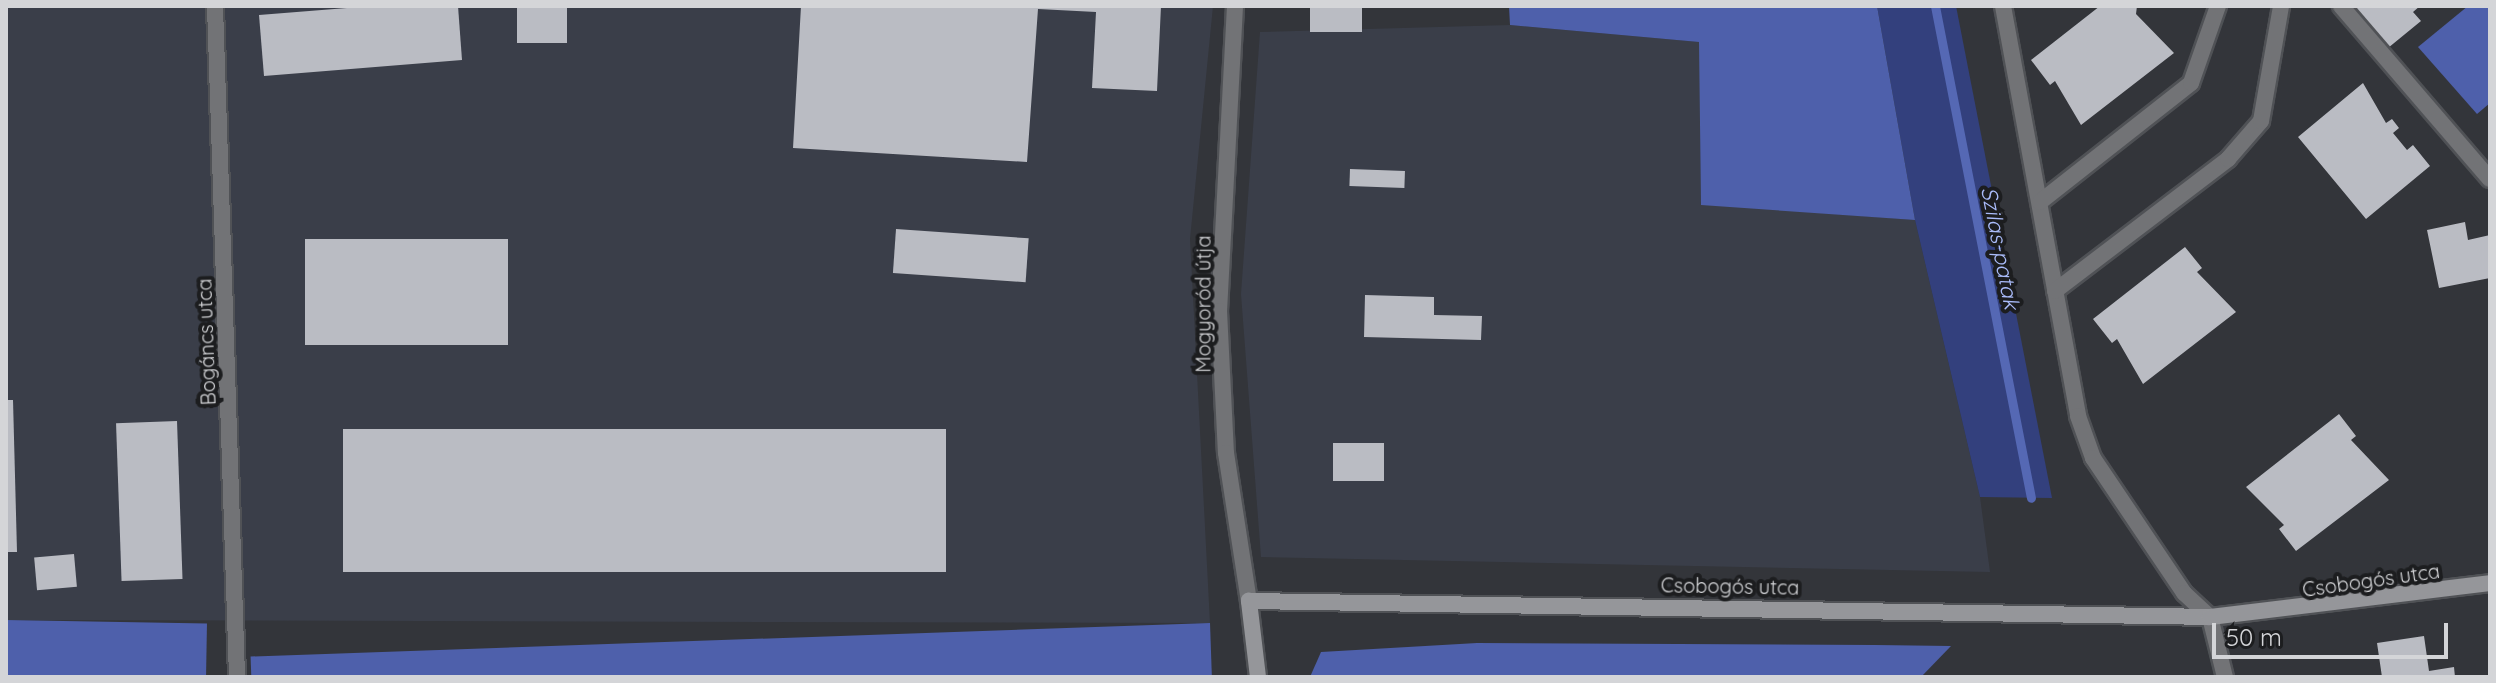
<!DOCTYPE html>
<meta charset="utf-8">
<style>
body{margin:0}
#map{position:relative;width:2496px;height:683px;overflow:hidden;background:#33353a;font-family:Quicksand,sans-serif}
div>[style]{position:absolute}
.built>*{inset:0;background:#3a3e49}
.green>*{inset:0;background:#33407d}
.forest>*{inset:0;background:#4e60ab;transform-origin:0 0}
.stream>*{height:9px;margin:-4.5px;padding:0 4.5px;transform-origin:4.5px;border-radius:4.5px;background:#5568b4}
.building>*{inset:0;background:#babcc3;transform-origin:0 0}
.roads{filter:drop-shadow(2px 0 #505256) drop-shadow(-2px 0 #505256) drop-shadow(0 2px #505256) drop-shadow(0 -2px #505256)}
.street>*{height:16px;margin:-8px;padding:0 8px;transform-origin:8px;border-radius:8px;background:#727376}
.secondary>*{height:16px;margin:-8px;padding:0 8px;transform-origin:8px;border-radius:8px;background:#95969a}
span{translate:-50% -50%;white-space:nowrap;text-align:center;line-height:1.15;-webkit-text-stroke:8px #1c1d1f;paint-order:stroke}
.street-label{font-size:20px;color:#d4d5d8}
.water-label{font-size:22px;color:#aabcfa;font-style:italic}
.frame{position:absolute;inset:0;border:8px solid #d4d5d8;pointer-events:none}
.scale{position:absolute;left:2212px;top:623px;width:236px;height:36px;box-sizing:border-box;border:4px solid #d4d5d8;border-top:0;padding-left:10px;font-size:24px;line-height:28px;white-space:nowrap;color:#d4d5d8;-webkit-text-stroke:6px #1c1d1f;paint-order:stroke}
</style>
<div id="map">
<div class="built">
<div style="clip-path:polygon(6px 6px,1213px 6px,1190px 239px,1210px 623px,6px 620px)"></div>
<div style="clip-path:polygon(1510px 25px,1700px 42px,1701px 204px,1915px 220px,1980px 497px,1990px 572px,1261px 557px,1241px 294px,1260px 32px)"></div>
</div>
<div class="green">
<div style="clip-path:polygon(1877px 6px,1956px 6px,2052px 498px,1980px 497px,1915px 220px)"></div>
</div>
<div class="forest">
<div style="clip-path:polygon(1509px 6px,1877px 6px,1915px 220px,1701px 205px,1699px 42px,1510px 25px)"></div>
<div style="clip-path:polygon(2468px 6px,2490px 6px,2490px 103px,2477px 114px,2418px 47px)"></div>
<div style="left:6px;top:620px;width:201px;height:57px;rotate:1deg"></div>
<div style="left:1210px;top:623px;width:54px;height:960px;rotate:88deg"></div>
<div style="clip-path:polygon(1477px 643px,1875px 645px,1951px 646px,1921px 677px,1310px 677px,1321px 652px)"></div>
</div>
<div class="stream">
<div style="left:1935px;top:6px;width:501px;rotate:78.96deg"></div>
</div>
<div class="building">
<div style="clip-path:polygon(372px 6px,458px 6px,462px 60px,264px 76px,259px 15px)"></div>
<div style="left:517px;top:6px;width:50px;height:37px"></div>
<div style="clip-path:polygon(801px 6px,1161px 6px,1157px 91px,1092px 88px,1096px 12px,1038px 9px,1027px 162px,793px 148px)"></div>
<div style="left:1310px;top:6px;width:52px;height:26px"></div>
<div style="clip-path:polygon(2100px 6px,2137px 6px,2136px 14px,2174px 53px,2081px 125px,2055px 81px,2050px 85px,2031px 60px)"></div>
<div style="clip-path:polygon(2352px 6px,2420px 6px,2413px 12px,2421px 21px,2388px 48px)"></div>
<div style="clip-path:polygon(2363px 83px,2386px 123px,2392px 119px,2399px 128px,2393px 133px,2407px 150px,2413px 145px,2430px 166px,2366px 219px,2298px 137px)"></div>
<div style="left:1350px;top:169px;width:55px;height:17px;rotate:2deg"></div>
<div style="clip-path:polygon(2465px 222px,2468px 240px,2490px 235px,2490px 278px,2439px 288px,2427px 230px)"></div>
<div style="left:896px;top:229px;width:133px;height:44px;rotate:4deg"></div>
<div style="left:305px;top:239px;width:203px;height:106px"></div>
<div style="clip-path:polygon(2185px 247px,2202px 268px,2197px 272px,2236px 312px,2143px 384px,2117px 339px,2112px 343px,2093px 319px)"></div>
<div style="clip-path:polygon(1365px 295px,1434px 297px,1434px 315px,1482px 316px,1481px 340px,1364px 337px)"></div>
<div style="clip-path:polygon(6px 400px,13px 400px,17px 552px,6px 552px)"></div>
<div style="clip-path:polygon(2339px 414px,2356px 436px,2351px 440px,2389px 480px,2296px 551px,2279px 529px,2284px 525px,2246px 487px)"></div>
<div style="left:177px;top:421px;width:158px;height:61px;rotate:88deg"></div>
<div style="left:946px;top:429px;width:143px;height:603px;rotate:90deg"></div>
<div style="left:1333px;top:443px;width:51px;height:38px"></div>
<div style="left:74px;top:554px;width:33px;height:40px;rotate:85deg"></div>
<div style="clip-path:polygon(2424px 636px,2429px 671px,2454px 667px,2455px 677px,2382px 677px,2377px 643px)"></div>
</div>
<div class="roads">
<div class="street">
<div style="left:215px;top:6px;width:671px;rotate:88.12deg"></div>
<div style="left:1235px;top:6px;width:305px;rotate:93deg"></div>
<div style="left:1219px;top:311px;width:142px;rotate:87.2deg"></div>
<div style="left:1226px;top:453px;width:150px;rotate:81.2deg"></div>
<div style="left:2003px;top:6px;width:417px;rotate:79.6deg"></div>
<div style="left:2078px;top:416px;width:45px;rotate:70.3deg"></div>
<div style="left:2093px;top:458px;width:163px;rotate:56deg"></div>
<div style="left:2184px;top:593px;width:35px;rotate:43deg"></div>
<div style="left:2210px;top:617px;width:62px;rotate:76deg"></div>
<div style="left:2341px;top:6px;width:228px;rotate:49.3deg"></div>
<div style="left:2040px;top:202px;width:192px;rotate:-38.2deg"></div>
<div style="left:2191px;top:83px;width:82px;rotate:-70.7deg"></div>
<div style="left:2055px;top:291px;width:218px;rotate:-37.3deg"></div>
<div style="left:2228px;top:159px;width:50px;rotate:-49deg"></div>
<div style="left:2261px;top:121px;width:117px;rotate:-80.1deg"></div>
</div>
<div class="secondary">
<div style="left:1258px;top:677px;width:77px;rotate:-96.8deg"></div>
<div style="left:1249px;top:601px;width:961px;rotate:0.95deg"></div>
<div style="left:2210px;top:617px;width:282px;rotate:-6.9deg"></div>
</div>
</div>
<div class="street-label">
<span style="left:1203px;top:304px;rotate:-90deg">Mogyoród útja</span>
<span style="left:206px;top:342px;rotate:-92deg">Bogáncs utca</span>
<span style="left:2371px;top:580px;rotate:-8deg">Csobogós utca</span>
<span style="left:1730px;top:586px;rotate:1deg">Csobogós utca</span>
</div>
<div class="water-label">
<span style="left:2000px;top:248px;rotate:79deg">Szilas-patak</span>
</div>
<div class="frame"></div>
<div class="scale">50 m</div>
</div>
